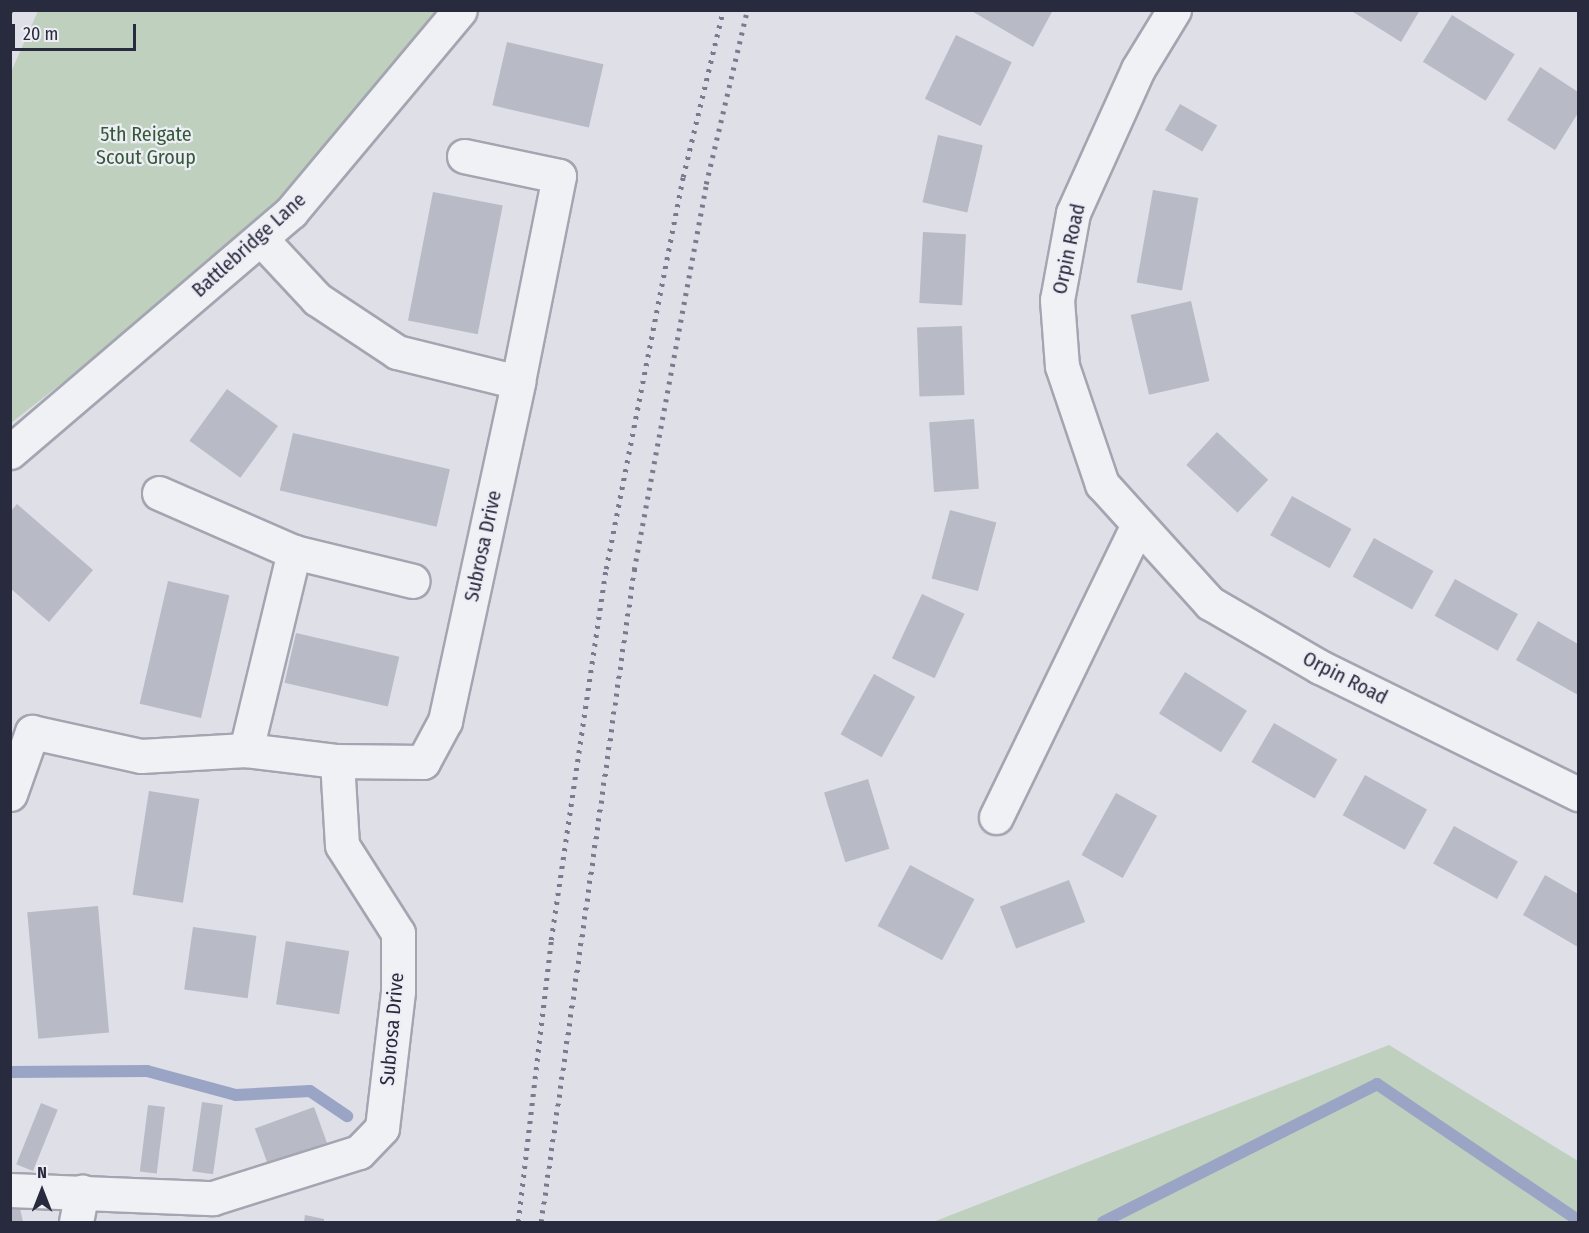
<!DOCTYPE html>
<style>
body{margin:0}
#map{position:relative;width:1589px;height:1233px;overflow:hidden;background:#dedfe7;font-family:"Fira Sans Condensed",sans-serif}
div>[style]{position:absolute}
.green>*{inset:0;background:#bfd0bf}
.stream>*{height:12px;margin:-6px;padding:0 6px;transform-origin:6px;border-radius:6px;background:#9aa5c6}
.building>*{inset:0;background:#b8bac6;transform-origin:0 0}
.roads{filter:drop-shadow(2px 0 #a4a5b1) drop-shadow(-2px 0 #a4a5b1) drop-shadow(0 2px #a4a5b1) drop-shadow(0 -2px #a4a5b1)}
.minor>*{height:33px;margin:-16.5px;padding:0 16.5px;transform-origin:16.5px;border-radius:16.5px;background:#f0f1f5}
.rail>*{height:4.5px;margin-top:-2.25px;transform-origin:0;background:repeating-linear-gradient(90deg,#787b90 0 3px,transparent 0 9px)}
span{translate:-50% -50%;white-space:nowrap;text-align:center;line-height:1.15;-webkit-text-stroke:4.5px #edeef5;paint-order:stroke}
.park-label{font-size:20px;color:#355837}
.street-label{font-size:20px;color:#282a3d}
.frame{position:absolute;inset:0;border:12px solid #282a3d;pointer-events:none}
.north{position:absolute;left:12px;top:1161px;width:60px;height:60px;-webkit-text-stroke:4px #edeef5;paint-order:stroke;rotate:0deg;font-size:16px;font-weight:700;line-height:24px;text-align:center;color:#282a3d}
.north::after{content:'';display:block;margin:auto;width:21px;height:27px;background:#282a3d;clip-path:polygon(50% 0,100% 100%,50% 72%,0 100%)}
.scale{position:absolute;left:12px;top:24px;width:124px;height:27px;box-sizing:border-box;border:3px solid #282a3d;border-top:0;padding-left:8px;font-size:18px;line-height:21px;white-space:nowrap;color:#282a3d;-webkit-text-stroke:4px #edeef5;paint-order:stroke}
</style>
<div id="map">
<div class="green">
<div style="clip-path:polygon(38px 11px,447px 11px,231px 251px,11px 423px,11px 72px)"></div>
<div style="clip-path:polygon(1389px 1045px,1578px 1161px,1578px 1222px,933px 1222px)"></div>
</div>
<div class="stream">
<div style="left:10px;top:1072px;width:137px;rotate:-0.4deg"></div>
<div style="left:147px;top:1071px;width:92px;rotate:15.1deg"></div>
<div style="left:236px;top:1095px;width:74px;rotate:-3.1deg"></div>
<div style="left:310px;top:1091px;width:45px;rotate:34deg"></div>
<div style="left:1103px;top:1222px;width:307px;rotate:-26.7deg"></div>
<div style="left:1377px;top:1084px;width:243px;rotate:34.1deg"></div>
</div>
<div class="building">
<div style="clip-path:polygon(970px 10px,1053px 10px,1033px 47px)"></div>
<div style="clip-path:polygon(1350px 10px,1420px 10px,1401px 42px)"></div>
<div style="left:1452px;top:15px;width:74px;height:55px;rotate:32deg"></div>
<div style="left:956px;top:35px;width:62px;height:71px;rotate:26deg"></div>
<div style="left:507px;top:42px;width:99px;height:65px;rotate:13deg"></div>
<div style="clip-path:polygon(1540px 67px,1578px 92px,1578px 113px,1555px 150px,1507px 120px)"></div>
<div style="left:1180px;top:104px;width:43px;height:30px;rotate:30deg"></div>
<div style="left:938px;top:135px;width:46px;height:69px;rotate:13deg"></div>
<div style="left:1153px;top:190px;width:46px;height:94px;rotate:10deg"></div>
<div style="left:433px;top:192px;width:71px;height:131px;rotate:11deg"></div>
<div style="left:923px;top:232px;width:43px;height:71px;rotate:3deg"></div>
<div style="left:1191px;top:301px;width:82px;height:62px;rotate:77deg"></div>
<div style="left:962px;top:326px;width:69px;height:45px;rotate:88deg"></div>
<div style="left:227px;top:389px;width:63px;height:64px;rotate:36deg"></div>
<div style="left:974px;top:419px;width:70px;height:45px;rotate:86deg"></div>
<div style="left:1217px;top:432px;width:70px;height:45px;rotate:43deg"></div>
<div style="left:293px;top:433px;width:161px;height:59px;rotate:13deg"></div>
<div style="left:1292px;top:496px;width:68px;height:45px;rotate:29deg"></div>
<div style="clip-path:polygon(17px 504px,93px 570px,49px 622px,10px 588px,10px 512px)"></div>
<div style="left:950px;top:510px;width:48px;height:71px;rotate:15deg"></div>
<div style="left:1374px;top:538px;width:68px;height:44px;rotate:29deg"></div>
<div style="left:1455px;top:579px;width:72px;height:42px;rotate:29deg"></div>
<div style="left:168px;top:581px;width:63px;height:126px;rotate:13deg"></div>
<div style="left:922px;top:594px;width:47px;height:71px;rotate:25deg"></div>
<div style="clip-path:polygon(1538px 621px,1578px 644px,1578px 695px,1516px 660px)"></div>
<div style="left:296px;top:633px;width:106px;height:51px;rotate:13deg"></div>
<div style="left:1185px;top:672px;width:73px;height:49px;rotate:32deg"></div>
<div style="left:874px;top:674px;width:47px;height:69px;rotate:29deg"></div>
<div style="left:1274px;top:723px;width:73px;height:45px;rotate:30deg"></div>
<div style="left:1365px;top:775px;width:71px;height:46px;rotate:29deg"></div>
<div style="left:868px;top:779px;width:73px;height:46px;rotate:73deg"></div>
<div style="left:149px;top:791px;width:51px;height:105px;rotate:9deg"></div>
<div style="left:1116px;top:793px;width:47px;height:71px;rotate:29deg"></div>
<div style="left:1454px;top:826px;width:73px;height:43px;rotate:29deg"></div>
<div style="left:910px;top:865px;width:73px;height:69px;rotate:28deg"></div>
<div style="clip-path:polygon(1545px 875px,1578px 894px,1578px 947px,1523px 915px)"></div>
<div style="left:1069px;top:880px;width:45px;height:74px;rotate:69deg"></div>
<div style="left:98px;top:906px;width:127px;height:71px;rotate:85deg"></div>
<div style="left:193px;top:927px;width:64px;height:63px;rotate:8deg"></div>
<div style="left:286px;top:941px;width:64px;height:64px;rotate:9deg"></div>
<div style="left:202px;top:1102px;width:21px;height:70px;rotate:8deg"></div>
<div style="left:41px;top:1103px;width:18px;height:66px;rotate:22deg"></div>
<div style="left:148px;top:1105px;width:17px;height:67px;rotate:7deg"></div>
<div style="left:314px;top:1107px;width:38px;height:63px;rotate:70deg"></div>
<div style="clip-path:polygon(19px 1204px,23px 1222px,10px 1222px,10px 1206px)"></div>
<div style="clip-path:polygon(305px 1215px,324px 1219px,324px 1222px,304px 1222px)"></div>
</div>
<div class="roads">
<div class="minor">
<div style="left:1174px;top:10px;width:69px;rotate:121.4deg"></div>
<div style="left:1138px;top:69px;width:158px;rotate:114.3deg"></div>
<div style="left:1073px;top:213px;width:88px;rotate:100.4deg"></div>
<div style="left:1057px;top:300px;width:66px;rotate:85.7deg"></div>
<div style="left:1062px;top:366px;width:125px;rotate:71.3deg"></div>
<div style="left:1102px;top:484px;width:161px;rotate:47.8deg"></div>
<div style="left:1210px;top:603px;width:127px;rotate:30.2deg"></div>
<div style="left:1320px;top:667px;width:288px;rotate:26.2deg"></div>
<div style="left:464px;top:156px;width:97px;rotate:11.9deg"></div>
<div style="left:559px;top:176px;width:210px;rotate:101.3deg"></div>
<div style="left:10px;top:452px;width:370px;rotate:-40.5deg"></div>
<div style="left:291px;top:212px;width:263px;rotate:-50.1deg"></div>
<div style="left:159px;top:493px;width:147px;rotate:23.6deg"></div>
<div style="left:294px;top:552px;width:122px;rotate:13.7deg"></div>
<div style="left:246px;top:750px;width:204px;rotate:-76.4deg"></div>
<div style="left:10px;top:794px;width:66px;rotate:-70.5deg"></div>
<div style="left:32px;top:732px;width:112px;rotate:12.4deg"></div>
<div style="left:141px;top:756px;width:105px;rotate:-3.3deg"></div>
<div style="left:246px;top:750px;width:92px;rotate:6.9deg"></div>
<div style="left:337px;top:761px;width:86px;rotate:0.7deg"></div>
<div style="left:423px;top:762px;width:47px;rotate:-61.8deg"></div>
<div style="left:445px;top:721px;width:347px;rotate:-77.8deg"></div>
<div style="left:518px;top:382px;width:125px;rotate:-166.1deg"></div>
<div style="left:397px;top:352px;width:96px;rotate:-146.5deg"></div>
<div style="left:317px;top:299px;width:82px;rotate:-133deg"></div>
<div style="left:996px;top:817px;width:322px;rotate:-64.1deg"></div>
<div style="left:10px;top:1190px;width:203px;rotate:2.3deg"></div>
<div style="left:213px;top:1198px;width:153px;rotate:-17.5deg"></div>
<div style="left:359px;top:1152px;width:33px;rotate:-46deg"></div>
<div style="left:382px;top:1128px;width:138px;rotate:-83.3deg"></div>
<div style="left:398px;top:991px;width:58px;rotate:-90deg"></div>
<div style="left:398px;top:933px;width:104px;rotate:-122.5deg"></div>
<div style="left:342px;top:845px;width:84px;rotate:-93.4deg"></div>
<div style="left:76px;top:1222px;width:31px;rotate:-79deg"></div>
</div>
</div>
<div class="rail">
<div style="left:10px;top:12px;width:2px;rotate:-63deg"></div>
<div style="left:518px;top:1222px;width:284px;rotate:-83.3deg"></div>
<div style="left:551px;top:940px;width:375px;rotate:-81.6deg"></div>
<div style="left:606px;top:569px;width:399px;rotate:-78.9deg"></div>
<div style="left:683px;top:177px;width:172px;rotate:-76.5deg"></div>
<div style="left:541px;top:1222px;width:659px;rotate:-81.88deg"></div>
<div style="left:634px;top:570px;width:393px;rotate:-79.4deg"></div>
<div style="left:706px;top:184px;width:179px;rotate:-76.7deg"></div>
</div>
<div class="park-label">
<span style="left:146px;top:146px">5th Reigate<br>Scout Group</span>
</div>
<div class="street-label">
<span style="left:249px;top:245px;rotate:-42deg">Battlebridge Lane</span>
<span style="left:1069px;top:249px;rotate:-78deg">Orpin Road</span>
<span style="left:483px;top:546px;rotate:-78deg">Subrosa Drive</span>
<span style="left:1345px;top:678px;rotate:27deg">Orpin Road</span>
<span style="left:392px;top:1029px;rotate:-85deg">Subrosa Drive</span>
</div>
<div class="frame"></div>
<div class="north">N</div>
<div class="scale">20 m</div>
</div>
